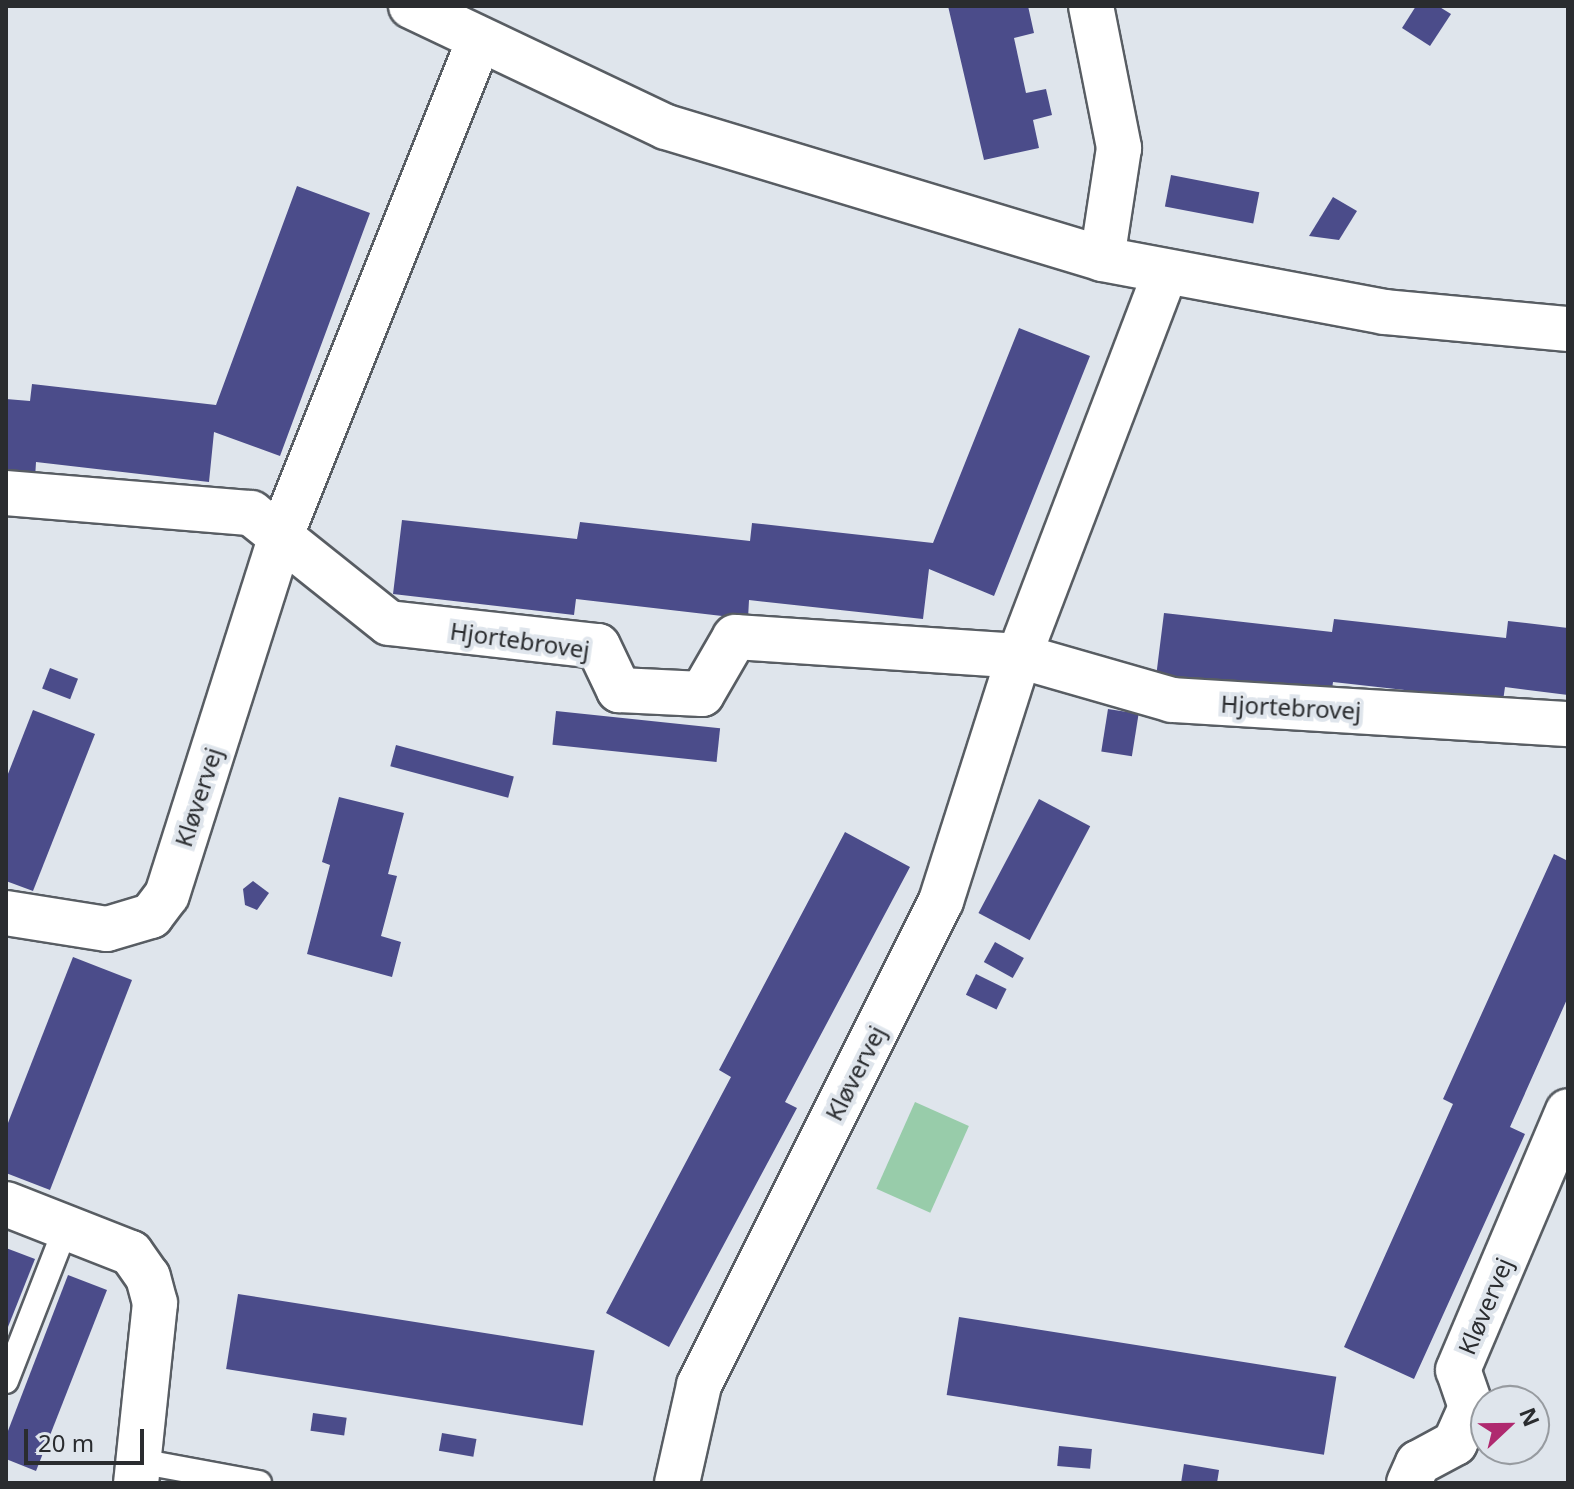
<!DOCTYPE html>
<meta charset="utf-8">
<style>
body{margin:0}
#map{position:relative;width:1574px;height:1489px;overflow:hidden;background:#dfe5ec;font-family:"Noto Sans",sans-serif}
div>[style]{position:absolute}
.green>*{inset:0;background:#98ccaa;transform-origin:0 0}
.building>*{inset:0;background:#4b4c8a;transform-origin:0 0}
.roads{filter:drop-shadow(2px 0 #585d63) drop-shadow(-2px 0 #585d63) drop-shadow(0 2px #585d63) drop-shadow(0 -2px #585d63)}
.lane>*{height:24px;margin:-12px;padding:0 12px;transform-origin:12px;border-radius:12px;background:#fff}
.street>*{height:44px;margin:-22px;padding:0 22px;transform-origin:22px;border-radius:22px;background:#fff}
span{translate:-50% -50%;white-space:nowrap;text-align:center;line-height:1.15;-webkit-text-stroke:8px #dfe5ec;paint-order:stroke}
.street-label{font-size:24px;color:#2a2c2f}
.frame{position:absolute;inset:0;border:8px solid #2a2c2f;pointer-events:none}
.north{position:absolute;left:1470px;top:1385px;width:80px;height:80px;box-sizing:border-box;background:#dfe5ec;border:2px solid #979ba0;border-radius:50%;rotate:68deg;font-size:22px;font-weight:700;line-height:32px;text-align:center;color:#2a2c2f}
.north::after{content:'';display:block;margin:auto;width:28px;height:36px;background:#af296f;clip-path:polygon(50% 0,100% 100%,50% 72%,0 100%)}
.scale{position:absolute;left:24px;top:1429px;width:120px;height:36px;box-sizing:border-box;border:4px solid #2a2c2f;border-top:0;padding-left:10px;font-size:24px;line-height:28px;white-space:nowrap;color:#2a2c2f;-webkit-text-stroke:6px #dfe5ec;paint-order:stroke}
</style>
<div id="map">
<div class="green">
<div style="left:915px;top:1102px;width:59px;height:95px;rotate:24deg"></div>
</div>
<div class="building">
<div style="clip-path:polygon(948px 6px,1028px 6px,1034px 33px,1014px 38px,1026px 93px,1046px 89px,1052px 115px,1033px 120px,1039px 148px,984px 160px)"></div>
<div style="clip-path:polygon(1416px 6px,1438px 6px,1451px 14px,1430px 46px,1402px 28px)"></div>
<div style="left:1171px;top:175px;width:90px;height:32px;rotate:11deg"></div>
<div style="clip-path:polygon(297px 186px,370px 213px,280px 456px,214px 432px,209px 482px,36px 462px,35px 479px,6px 475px,6px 399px,30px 401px,32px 384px,216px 405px)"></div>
<div style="clip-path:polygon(1333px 197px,1357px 211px,1339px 240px,1309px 236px)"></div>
<div style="clip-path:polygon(1019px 328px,1090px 356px,994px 596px,929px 569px,923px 619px,749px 600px,748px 619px,576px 599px,574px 615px,393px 594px,402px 520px,577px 539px,580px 522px,750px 541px,752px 523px,933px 543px)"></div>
<div style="clip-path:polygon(1164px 613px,1332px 632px,1334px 619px,1506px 638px,1508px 621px,1568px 628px,1568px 695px,1505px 687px,1503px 701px,1333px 682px,1331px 697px,1156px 677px)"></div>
<div style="left:50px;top:668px;width:30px;height:22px;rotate:21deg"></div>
<div style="left:1108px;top:709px;width:31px;height:43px;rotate:9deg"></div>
<div style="clip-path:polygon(33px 710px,95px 734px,33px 891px,6px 881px,6px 779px)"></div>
<div style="left:556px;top:711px;width:165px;height:34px;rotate:6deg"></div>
<div style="left:396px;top:745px;width:122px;height:22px;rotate:15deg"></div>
<div style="clip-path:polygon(339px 797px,404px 813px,388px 874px,397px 876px,381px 936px,401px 942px,392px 977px,307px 954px,330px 865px,322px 862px)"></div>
<div style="left:1039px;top:799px;width:58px;height:129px;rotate:28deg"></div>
<div style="clip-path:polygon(845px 832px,910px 867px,785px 1102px,797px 1108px,669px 1347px,606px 1313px,731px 1077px,719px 1070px)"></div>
<div style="clip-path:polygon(1554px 854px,1568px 861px,1568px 997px,1510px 1127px,1525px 1134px,1414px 1379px,1344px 1347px,1453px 1104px,1443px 1099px)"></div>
<div style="clip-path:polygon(253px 881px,269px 893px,257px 910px,245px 905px,243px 889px)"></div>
<div style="left:995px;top:942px;width:33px;height:23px;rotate:29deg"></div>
<div style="clip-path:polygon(73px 957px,132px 980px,50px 1190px,6px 1173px,6px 1128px)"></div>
<div style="left:976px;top:974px;width:34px;height:23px;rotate:26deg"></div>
<div style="clip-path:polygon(6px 1248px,35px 1259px,6px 1332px)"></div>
<div style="clip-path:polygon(68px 1275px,107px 1290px,36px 1471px,6px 1459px,6px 1436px)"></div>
<div style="left:238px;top:1294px;width:361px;height:76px;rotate:9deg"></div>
<div style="left:959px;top:1317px;width:382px;height:79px;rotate:9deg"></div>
<div style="left:313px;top:1413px;width:34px;height:18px;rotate:8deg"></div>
<div style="left:442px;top:1433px;width:35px;height:18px;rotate:10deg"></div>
<div style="left:1059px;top:1446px;width:33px;height:20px;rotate:5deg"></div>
<div style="clip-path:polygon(1184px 1464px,1219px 1470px,1217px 1483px,1181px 1483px)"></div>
</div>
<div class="roads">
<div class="lane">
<div style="left:6px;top:1381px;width:165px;rotate:-68.7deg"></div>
<div style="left:139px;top:1461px;width:122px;rotate:10.4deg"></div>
</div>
<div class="street">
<div style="left:411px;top:6px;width:282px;rotate:25.4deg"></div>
<div style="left:666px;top:127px;width:456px;rotate:16.8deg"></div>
<div style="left:1102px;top:259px;width:287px;rotate:10.6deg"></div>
<div style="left:1384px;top:312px;width:185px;rotate:5.3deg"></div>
<div style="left:1091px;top:6px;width:145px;rotate:78.8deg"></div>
<div style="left:1119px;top:148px;width:112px;rotate:98.7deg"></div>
<div style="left:6px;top:493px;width:246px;rotate:4.7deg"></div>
<div style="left:251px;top:513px;width:176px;rotate:38.6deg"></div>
<div style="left:389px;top:623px;width:210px;rotate:6.3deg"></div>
<div style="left:598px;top:646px;width:49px;rotate:64.5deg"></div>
<div style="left:619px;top:690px;width:83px;rotate:2.8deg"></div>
<div style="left:702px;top:694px;width:66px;rotate:-59.9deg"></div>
<div style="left:735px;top:637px;width:285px;rotate:3.8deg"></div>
<div style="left:1019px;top:656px;width:159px;rotate:16deg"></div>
<div style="left:1172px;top:700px;width:397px;rotate:3.5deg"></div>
<div style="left:6px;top:913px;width:102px;rotate:9deg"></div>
<div style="left:107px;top:929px;width:46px;rotate:-16.5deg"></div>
<div style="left:151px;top:916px;width:26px;rotate:-53deg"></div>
<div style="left:167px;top:895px;width:380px;rotate:-72.4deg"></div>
<div style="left:282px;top:533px;width:528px;rotate:-68.2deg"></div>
<div style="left:6px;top:1204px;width:134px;rotate:21.4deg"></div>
<div style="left:131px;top:1253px;width:29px;rotate:55deg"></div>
<div style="left:148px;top:1277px;width:27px;rotate:75deg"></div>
<div style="left:155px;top:1303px;width:181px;rotate:96deg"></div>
<div style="left:677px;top:1483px;width:100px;rotate:-77.3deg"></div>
<div style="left:699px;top:1385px;width:541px;rotate:-63.43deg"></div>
<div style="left:941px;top:901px;width:257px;rotate:-72.3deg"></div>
<div style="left:1019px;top:656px;width:410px;rotate:-69.1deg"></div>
<div style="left:1409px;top:1483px;width:22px;rotate:-66deg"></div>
<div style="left:1418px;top:1463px;width:42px;rotate:-28.4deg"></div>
<div style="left:1455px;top:1443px;width:39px;rotate:-66deg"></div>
<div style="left:1471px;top:1407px;width:39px;rotate:-109deg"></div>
<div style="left:1458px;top:1370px;width:281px;rotate:-67deg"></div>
</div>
</div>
<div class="street-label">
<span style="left:520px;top:640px;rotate:8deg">Hjortebrovej</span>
<span style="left:1291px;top:707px;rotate:3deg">Hjortebrovej</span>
<span style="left:198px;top:797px;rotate:-72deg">Kløvervej</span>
<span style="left:855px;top:1073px;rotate:-63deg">Kløvervej</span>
<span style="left:1485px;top:1306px;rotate:-67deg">Kløvervej</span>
</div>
<div class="frame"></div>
<div class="north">N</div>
<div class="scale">20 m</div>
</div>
